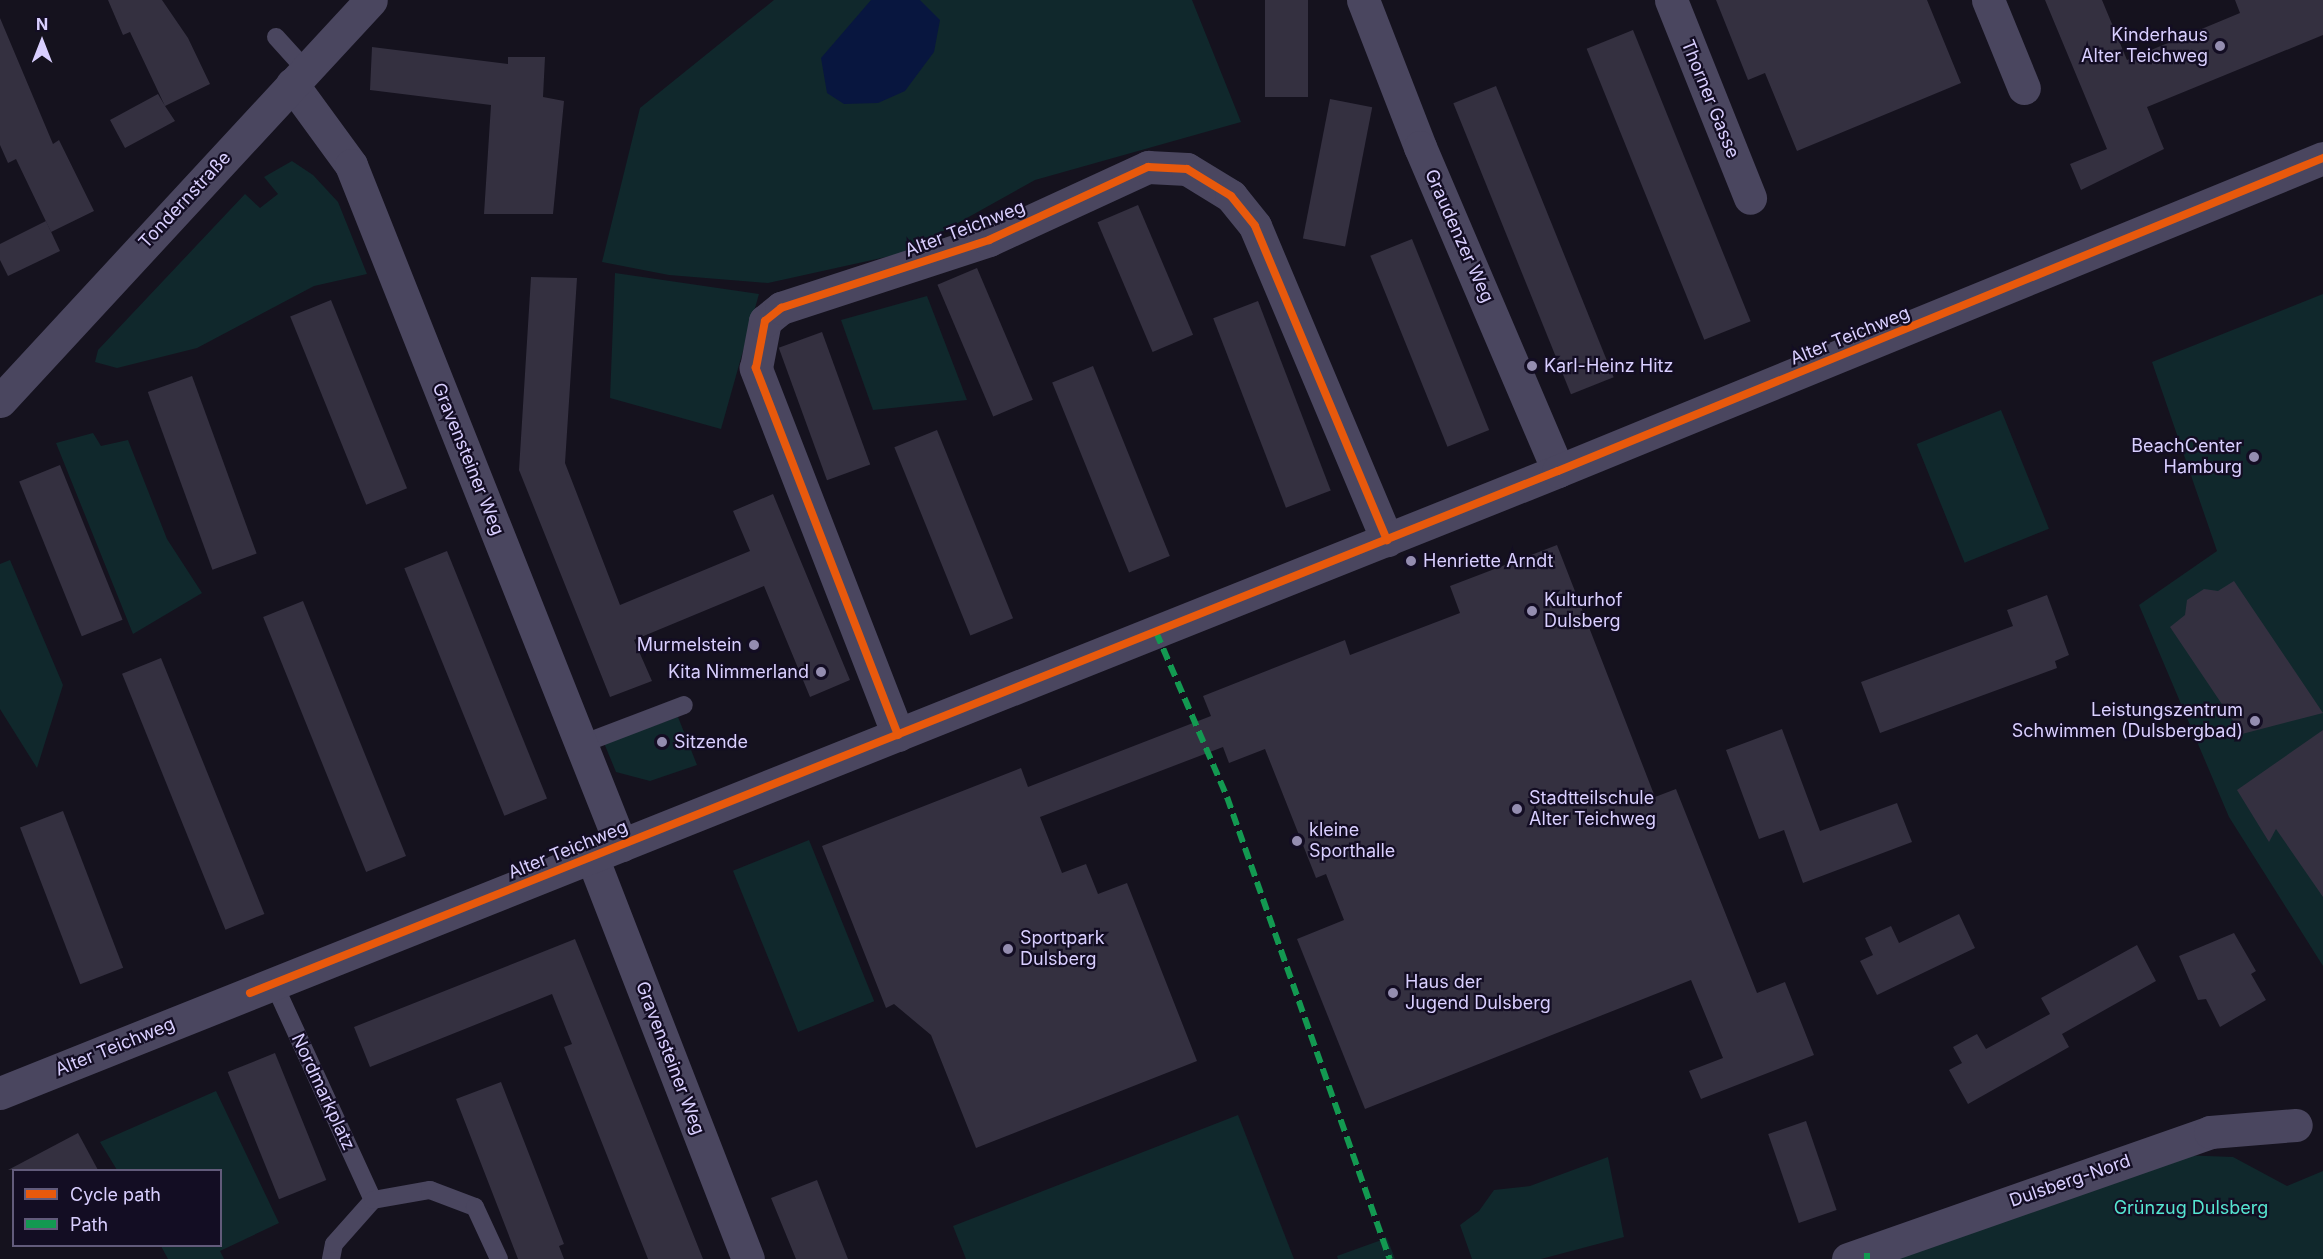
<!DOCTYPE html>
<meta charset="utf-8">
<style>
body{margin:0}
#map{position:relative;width:2323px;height:1259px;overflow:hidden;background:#15121e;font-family:Inter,sans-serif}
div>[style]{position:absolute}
.green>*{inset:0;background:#10282c;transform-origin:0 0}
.water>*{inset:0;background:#08163f}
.building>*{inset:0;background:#343040;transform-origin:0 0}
.service>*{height:18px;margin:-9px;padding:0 9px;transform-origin:9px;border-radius:9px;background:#4a465f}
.minor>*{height:33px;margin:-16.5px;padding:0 16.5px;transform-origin:16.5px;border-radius:16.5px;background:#4a465f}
.tertiary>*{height:33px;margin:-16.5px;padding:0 16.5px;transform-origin:16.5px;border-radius:16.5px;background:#4a465f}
.quiet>*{height:6px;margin-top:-3px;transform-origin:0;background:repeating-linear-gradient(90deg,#139951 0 12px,transparent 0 18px)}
.cycleway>*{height:8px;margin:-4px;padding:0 4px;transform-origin:4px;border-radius:4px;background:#e8590c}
.dots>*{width:16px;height:16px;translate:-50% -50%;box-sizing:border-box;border:3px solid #130d23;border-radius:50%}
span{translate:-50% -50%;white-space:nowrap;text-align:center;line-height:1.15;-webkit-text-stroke:4.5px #130d23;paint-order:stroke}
.poi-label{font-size:18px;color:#d9cfff}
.right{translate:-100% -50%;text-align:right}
.left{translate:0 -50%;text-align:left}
.street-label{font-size:18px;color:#d9cfff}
.park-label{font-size:18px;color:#55e5d0}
.legend{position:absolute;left:12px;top:1169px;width:210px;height:78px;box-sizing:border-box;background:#130d23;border:2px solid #625b7b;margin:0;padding:8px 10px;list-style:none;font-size:18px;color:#d9cfff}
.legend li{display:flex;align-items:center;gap:12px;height:30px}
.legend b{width:30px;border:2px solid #625b7b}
.north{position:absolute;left:12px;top:12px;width:60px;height:60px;-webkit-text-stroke:4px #130d23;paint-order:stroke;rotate:0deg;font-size:16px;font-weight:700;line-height:24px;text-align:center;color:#d9cfff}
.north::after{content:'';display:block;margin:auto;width:21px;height:27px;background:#d9cfff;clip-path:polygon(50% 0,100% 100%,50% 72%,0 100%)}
</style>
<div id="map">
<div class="green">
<div style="clip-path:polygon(774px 0,1192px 0,1241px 122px,1035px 180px,904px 253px,768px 283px,669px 275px,602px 262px,640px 108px)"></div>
<div style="clip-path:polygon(292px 161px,313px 175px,338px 202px,367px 274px,314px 286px,197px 348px,117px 368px,95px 362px,98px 350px,245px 194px,260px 208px,278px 194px,264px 177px)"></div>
<div style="clip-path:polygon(615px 273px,759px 294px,721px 429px,610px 398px)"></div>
<div style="clip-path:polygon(2323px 294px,2323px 966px,2229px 817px,2139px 605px,2217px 551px,2152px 362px)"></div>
<div style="clip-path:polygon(927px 296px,967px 400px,873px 410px,841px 320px)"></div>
<div style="left:2001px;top:410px;width:128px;height:91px;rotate:68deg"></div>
<div style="clip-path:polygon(93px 433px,101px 446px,128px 440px,167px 539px,202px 593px,133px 634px,56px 443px)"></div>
<div style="clip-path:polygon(10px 560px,63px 685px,37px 768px,0 709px,0 564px)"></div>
<div style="clip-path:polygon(678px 717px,697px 765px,650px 781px,616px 772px,604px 743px)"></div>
<div style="left:809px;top:840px;width:174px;height:82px;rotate:68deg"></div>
<div style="clip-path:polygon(216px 1091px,279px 1223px,220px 1251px,224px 1259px,168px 1259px,161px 1246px,220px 1246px,220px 1170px,117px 1170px,100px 1142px)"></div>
<div style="clip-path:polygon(1238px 1115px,1294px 1259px,966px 1259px,953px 1226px)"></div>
<div style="clip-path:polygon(2180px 1155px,2233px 1157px,2287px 1186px,2323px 1171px,2323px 1259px,1886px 1259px)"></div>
<div style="clip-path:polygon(1608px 1157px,1624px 1237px,1541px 1259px,1472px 1259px,1460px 1225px,1479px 1211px,1494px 1190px,1530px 1186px)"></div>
<div style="clip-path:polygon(1387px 1238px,1395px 1259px,1338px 1259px,1337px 1256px)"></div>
</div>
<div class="water">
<div style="clip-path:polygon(871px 0,920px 0,940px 20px,934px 52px,905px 91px,878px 103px,844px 104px,827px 93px,821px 58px)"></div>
</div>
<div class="building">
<div style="clip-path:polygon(108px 0,162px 0,188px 38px,210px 84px,165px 106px,175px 121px,125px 148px,110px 120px,158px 94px,165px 106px,130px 32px,123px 35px)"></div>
<div style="left:1265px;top:0;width:43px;height:97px"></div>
<div style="clip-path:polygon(1716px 0,1927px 0,1961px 83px,1797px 151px,1765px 73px,1748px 80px)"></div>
<div style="clip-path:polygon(2045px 0,2102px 0,2127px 60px,2240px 13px,2235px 0,2323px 0,2323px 35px,2147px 107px,2164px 149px,2081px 190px,2070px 164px,2107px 149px)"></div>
<div style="clip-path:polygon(0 18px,53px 144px,59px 140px,94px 211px,51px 232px,16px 159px,8px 163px,0 145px)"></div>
<div style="left:1633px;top:30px;width:314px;height:50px;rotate:68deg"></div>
<div style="clip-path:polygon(372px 47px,508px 64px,508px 57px,545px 57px,543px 97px,564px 101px,553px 214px,484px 214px,491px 105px,370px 90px)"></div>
<div style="left:1496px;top:86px;width:314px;height:46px;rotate:68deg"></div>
<div style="left:1330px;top:99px;width:43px;height:142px;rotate:11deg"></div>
<div style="left:1138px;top:205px;width:141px;height:44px;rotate:67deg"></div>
<div style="clip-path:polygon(46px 221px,60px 251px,8px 276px,0 260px,0 244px)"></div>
<div style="left:1412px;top:239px;width:206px;height:45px;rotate:68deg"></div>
<div style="left:977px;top:268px;width:143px;height:43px;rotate:67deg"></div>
<div style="clip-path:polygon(531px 277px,577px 278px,565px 463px,620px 605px,750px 551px,733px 511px,773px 494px,850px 680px,810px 697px,764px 586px,634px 640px,652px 681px,610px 697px,519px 470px)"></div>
<div style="left:331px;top:300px;width:203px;height:44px;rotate:68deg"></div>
<div style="left:1258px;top:301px;width:203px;height:48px;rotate:69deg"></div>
<div style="left:822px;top:332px;width:141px;height:46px;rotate:70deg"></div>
<div style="left:1093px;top:366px;width:205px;height:44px;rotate:68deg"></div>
<div style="left:192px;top:376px;width:189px;height:47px;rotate:70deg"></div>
<div style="left:937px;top:430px;width:203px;height:46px;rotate:68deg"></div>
<div style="left:60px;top:465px;width:167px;height:44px;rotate:68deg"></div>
<div style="clip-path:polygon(1557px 545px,1655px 797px,1676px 789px,1757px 993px,1785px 982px,1814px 1055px,1701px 1099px,1689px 1071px,1723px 1058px,1691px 980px,1365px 1109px,1297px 939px,1344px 920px,1326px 874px,1316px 878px,1265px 749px,1229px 763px,1223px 747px,1040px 817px,1062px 873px,1086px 864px,1098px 894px,1127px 883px,1197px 1061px,976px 1148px,931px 1035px,894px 1004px,886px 1008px,822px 846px,1021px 768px,1028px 787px,1211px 716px,1203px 696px,1345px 640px,1350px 655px,1460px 613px,1450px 586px)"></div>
<div style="left:447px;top:551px;width:267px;height:46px;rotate:68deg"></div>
<div style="clip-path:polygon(2234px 581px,2323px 713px,2242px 734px,2170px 627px,2185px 615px,2187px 600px,2204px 589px,2218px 591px)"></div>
<div style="clip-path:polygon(2047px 595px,2069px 655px,2055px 661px,2057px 668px,1880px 733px,1861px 682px,2013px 626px,2007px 610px)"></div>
<div style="left:303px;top:601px;width:275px;height:43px;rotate:68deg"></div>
<div style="left:161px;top:658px;width:276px;height:42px;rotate:68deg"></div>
<div style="clip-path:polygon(1782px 729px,1820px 831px,1897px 803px,1912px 842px,1803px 883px,1784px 830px,1759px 839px,1726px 750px)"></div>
<div style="clip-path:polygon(2323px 730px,2323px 897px,2276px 829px,2269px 842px,2237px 790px)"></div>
<div style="left:63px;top:811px;width:168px;height:46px;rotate:69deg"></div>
<div style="clip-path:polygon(1959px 914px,1975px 948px,1877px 995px,1860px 961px,1873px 955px,1865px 938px,1891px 926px,1899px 943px)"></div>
<div style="clip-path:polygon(2234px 933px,2256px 971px,2251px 974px,2266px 1000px,2220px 1027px,2206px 999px,2198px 1000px,2179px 956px)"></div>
<div style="clip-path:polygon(575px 939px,615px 1038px,703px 1259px,648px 1259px,564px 1047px,572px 1044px,552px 994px,370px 1067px,354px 1027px)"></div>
<div style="clip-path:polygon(2137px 945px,2156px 981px,2062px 1034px,2069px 1047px,1968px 1104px,1949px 1070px,1962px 1063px,1953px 1047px,1977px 1034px,1986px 1049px,2050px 1014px,2041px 998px)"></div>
<div style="left:275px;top:1053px;width:137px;height:51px;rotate:68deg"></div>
<div style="clip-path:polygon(501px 1082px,564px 1244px,559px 1246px,564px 1259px,518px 1259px,456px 1099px)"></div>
<div style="left:1806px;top:1121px;width:94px;height:40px;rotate:71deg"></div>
<div style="clip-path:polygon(78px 1133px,98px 1170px,8px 1170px)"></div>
<div style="clip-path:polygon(817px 1180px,838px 1234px,848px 1259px,796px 1259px,771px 1198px)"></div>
</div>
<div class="service">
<div style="left:276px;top:37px;width:43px;rotate:47.8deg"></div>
<div style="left:582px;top:744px;width:109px;rotate:-20.9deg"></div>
<div style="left:274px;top:984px;width:238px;rotate:65.4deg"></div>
<div style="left:331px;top:1259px;width:15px;rotate:-79deg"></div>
<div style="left:334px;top:1244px;width:59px;rotate:-48.4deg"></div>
<div style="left:373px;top:1200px;width:58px;rotate:-10deg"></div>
<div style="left:430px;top:1190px;width:48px;rotate:20.7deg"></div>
<div style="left:475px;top:1207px;width:57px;rotate:65.2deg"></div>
</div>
<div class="minor">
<div style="left:1363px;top:0;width:158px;rotate:68.8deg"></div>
<div style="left:1420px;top:147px;width:352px;rotate:66.9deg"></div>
<div style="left:1671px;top:0;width:213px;rotate:68.2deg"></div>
<div style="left:1988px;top:0;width:95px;rotate:67.8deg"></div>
<div style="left:292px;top:84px;width:100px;rotate:53.9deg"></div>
<div style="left:351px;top:165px;width:732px;rotate:68.34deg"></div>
<div style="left:0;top:401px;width:546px;rotate:-47.23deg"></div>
<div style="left:898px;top:735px;width:394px;rotate:-111.2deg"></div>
<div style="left:756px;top:368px;width:48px;rotate:-79.2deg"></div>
<div style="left:765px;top:321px;width:21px;rotate:-39deg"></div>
<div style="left:781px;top:308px;width:219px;rotate:-18.1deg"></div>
<div style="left:989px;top:240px;width:175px;rotate:-24.7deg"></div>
<div style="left:1148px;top:167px;width:39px;rotate:3deg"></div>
<div style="left:1187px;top:169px;width:52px;rotate:31.5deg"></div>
<div style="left:1231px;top:196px;width:38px;rotate:51deg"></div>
<div style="left:1255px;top:226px;width:341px;rotate:67.2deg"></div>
<div style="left:592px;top:857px;width:431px;rotate:68.8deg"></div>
<div style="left:1848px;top:1259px;width:384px;rotate:-19.3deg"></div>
<div style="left:2210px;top:1132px;width:86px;rotate:-4.7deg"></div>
</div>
<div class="tertiary">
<div style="left:0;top:1093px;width:1678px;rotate:-21.76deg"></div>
<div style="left:1558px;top:471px;width:827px;rotate:-22.25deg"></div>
</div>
<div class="quiet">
<div style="left:1156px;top:632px;width:180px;rotate:66.7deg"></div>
<div style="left:1227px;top:797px;width:490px;rotate:70.6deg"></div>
<div style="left:1867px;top:1253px;width:6px;rotate:90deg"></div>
</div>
<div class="cycleway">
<div style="left:898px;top:735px;width:394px;rotate:-111.2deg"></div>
<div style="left:756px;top:368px;width:48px;rotate:-79.2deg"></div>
<div style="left:765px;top:321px;width:21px;rotate:-39deg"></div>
<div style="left:781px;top:308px;width:219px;rotate:-18.1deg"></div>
<div style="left:989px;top:240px;width:175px;rotate:-24.7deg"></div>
<div style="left:1148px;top:167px;width:39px;rotate:3deg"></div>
<div style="left:1187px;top:169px;width:52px;rotate:31.5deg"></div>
<div style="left:1231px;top:196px;width:38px;rotate:51deg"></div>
<div style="left:1255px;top:226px;width:341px;rotate:67.2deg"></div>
<div style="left:250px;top:993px;width:1408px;rotate:-21.76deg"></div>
<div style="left:1558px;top:471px;width:827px;rotate:-22.25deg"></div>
</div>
<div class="dots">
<div style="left:2220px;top:46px;background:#948db0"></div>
<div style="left:1532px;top:366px;background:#948db0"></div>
<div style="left:2254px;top:457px;background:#948db0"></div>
<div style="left:1411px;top:561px;background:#948db0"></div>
<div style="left:1532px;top:611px;background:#948db0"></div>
<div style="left:754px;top:645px;background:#948db0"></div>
<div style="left:821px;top:672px;background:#948db0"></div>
<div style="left:2255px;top:721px;background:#948db0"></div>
<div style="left:662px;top:742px;background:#948db0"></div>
<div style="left:1517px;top:809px;background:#948db0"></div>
<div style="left:1297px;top:841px;background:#948db0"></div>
<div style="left:1008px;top:949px;background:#948db0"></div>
<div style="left:1393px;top:993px;background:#948db0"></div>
</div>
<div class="poi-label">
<span class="right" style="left:2208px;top:46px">Kinderhaus<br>Alter Teichweg</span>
<span class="left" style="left:1544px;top:366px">Karl-Heinz Hitz</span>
<span class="right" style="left:2242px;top:457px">BeachCenter<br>Hamburg</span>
<span class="left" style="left:1423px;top:561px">Henriette Arndt</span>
<span class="left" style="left:1544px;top:611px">Kulturhof<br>Dulsberg</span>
<span class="right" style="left:742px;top:645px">Murmelstein</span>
<span class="right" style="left:809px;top:672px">Kita Nimmerland</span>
<span class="right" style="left:2243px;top:721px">Leistungszentrum<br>Schwimmen (Dulsbergbad)</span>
<span class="left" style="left:674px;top:742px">Sitzende</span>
<span class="left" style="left:1529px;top:809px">Stadtteilschule<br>Alter Teichweg</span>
<span class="left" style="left:1309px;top:841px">kleine<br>Sporthalle</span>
<span class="left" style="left:1020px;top:949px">Sportpark<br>Dulsberg</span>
<span class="left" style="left:1405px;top:993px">Haus der<br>Jugend Dulsberg</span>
</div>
<div class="street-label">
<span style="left:1710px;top:99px;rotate:68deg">Thorner Gasse</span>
<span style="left:185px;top:200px;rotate:-47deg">Tondernstraße</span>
<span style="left:965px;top:229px;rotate:-21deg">Alter Teichweg</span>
<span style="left:1459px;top:236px;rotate:66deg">Graudenzer Weg</span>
<span style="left:1850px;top:336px;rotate:-22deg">Alter Teichweg</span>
<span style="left:468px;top:459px;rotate:68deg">Gravensteiner Weg</span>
<span style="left:568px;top:850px;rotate:-22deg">Alter Teichweg</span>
<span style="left:115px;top:1047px;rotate:-22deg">Alter Teichweg</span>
<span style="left:670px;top:1058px;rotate:69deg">Gravensteiner Weg</span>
<span style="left:323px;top:1092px;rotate:65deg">Nordmarkplatz</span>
<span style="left:2070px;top:1181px;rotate:-19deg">Dulsberg-Nord</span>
</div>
<div class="park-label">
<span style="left:2191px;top:1208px">Grünzug Dulsberg</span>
</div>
<ul class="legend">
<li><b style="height:8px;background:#e8590c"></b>Cycle path</li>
<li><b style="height:8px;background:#139951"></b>Path</li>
</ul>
<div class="north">N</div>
</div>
